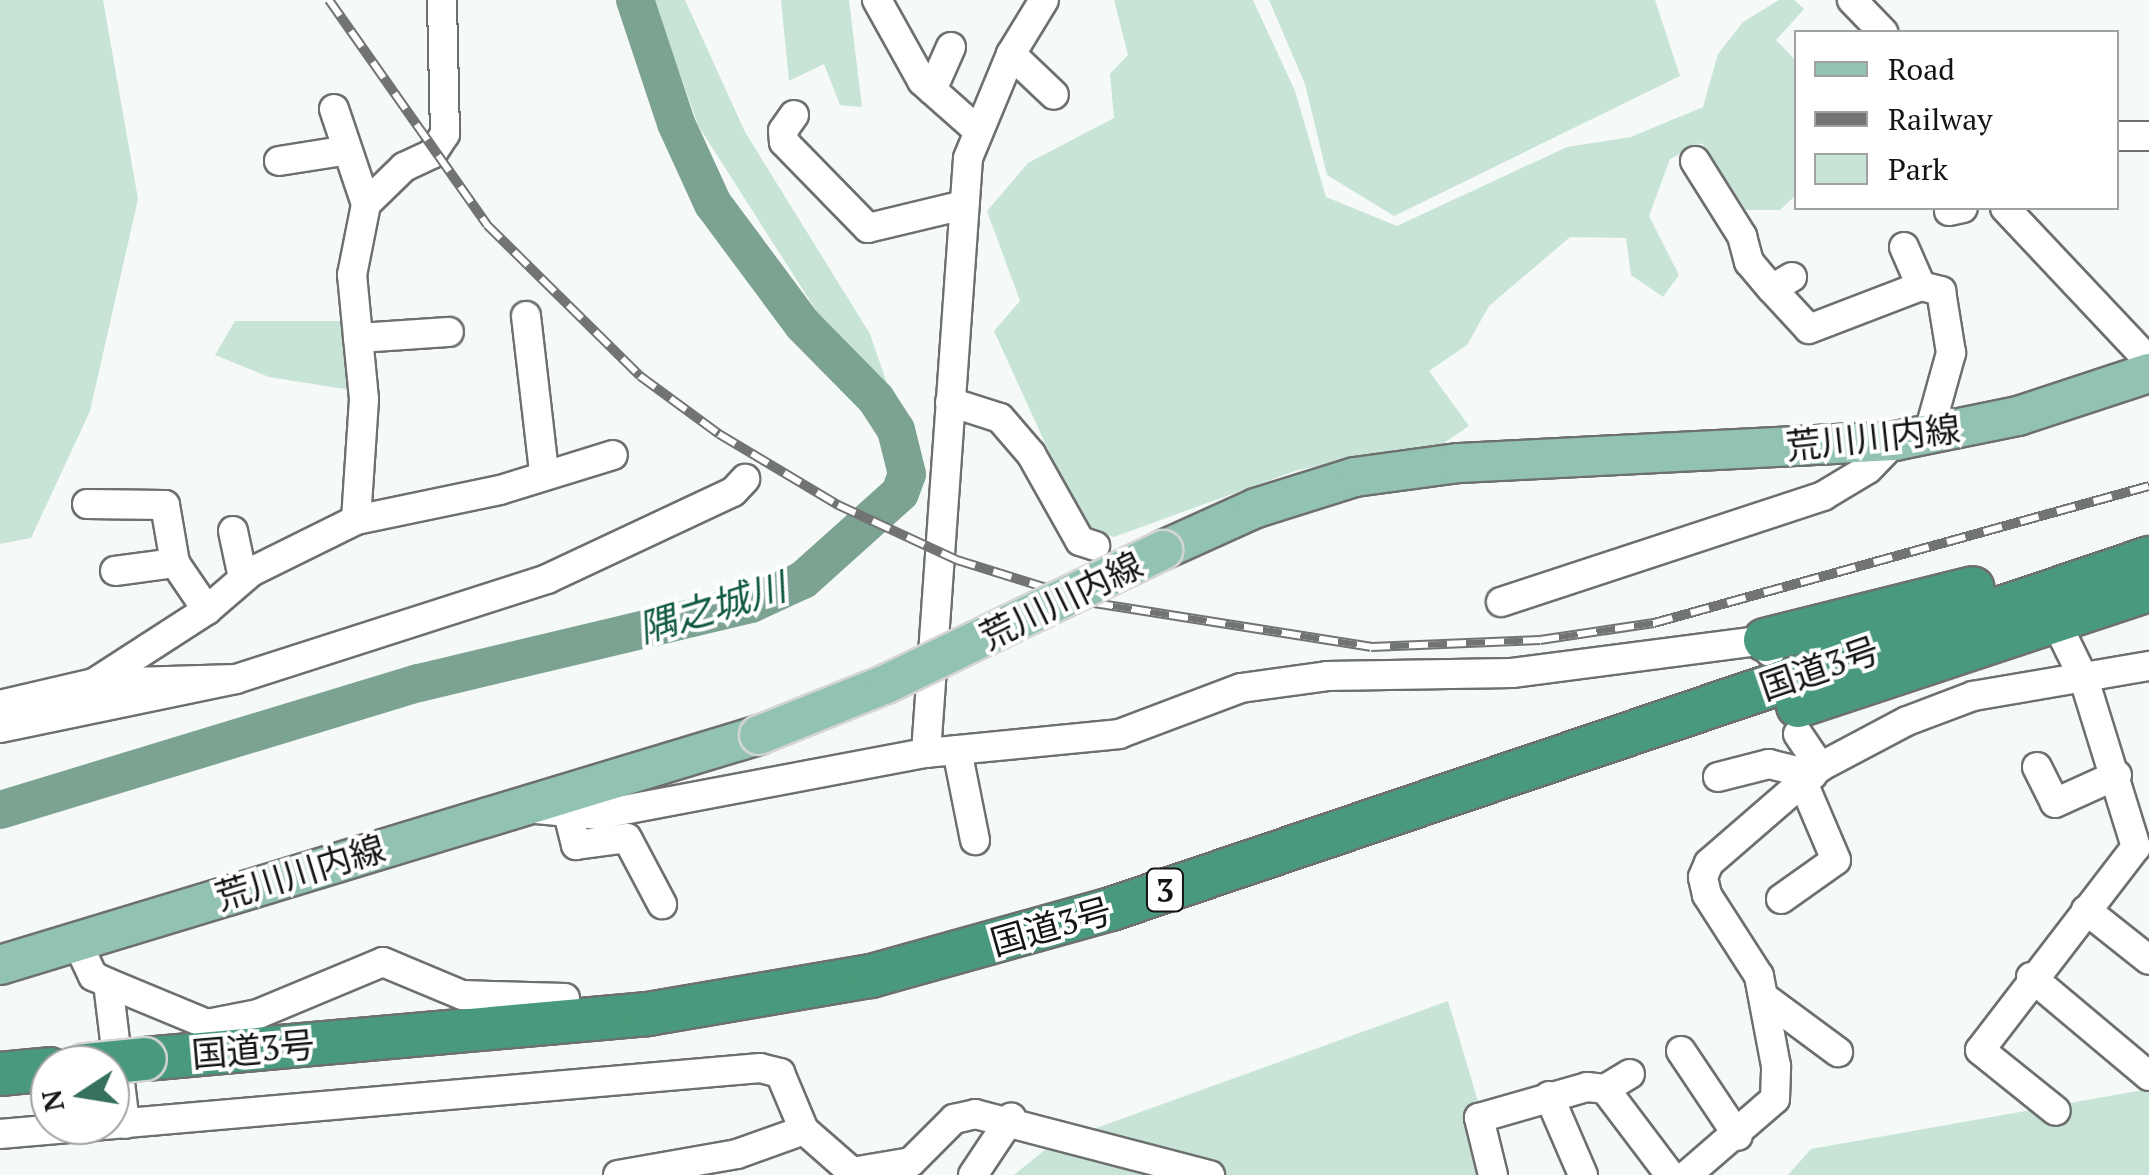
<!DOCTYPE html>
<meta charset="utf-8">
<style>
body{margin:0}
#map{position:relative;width:2149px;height:1175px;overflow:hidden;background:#f5f9f7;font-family:"PT Serif","Noto Sans JP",serif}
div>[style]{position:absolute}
.green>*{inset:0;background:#c8e4d7}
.river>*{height:38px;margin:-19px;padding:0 19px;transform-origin:19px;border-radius:19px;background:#7ca292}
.roads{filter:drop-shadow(2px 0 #6d706f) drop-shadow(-2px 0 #6d706f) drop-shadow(0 2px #6d706f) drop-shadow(0 -2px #6d706f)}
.minor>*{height:28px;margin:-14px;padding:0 14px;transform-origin:14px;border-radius:14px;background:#fff}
.major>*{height:38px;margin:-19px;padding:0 19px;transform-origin:19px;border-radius:19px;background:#92c2b0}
.highway>*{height:42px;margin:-21px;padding:0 21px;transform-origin:21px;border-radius:21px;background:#499a7c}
.rail>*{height:10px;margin-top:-5px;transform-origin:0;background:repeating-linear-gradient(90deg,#fff 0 19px,#717473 0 38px);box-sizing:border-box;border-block:2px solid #717473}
.bridges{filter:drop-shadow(2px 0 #d5d5d5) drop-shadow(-2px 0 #d5d5d5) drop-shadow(0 2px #d5d5d5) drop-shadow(0 -2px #d5d5d5)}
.major-bridge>*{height:38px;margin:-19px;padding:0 19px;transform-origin:19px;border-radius:19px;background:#92c2b0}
.highway-bridge>*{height:42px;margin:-21px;padding:0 21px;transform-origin:21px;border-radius:21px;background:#499a7c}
span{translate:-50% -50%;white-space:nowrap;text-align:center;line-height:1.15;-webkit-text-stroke:8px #fff;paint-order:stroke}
.shield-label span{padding:2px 8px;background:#fff;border:2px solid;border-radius:8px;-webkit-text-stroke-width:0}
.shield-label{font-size:32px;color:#141515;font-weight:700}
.street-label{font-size:35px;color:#141515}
.water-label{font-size:38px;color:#105943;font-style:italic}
.legend{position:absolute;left:1794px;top:30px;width:325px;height:180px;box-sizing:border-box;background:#fff;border:2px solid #a1a1a1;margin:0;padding:12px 18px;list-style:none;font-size:30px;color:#141515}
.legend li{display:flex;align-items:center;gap:20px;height:50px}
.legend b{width:50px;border:2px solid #a1a1a1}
.north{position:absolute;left:30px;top:1045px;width:100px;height:100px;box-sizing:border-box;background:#fff;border:2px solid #a1a1a1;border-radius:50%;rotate:258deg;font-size:28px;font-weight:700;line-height:40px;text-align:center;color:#141515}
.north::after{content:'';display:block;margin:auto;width:35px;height:45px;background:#35715b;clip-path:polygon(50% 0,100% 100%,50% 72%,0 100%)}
</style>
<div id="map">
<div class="green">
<div style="clip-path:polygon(0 0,103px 0,138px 199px,90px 411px,31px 538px,0 544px)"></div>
<div style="clip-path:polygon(653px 0,685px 0,745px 132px,870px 334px,894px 404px,821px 318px,699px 127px)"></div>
<div style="clip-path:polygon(781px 0,849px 0,862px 107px,840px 105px,824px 64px,789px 81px)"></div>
<div style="clip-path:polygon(1114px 0,1253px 0,1295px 91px,1326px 197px,1397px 226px,1567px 147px,1631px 137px,1703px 107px,1718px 54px,1743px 22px,1779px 0,1794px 0,1804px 9px,1776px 40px,1796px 61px,1796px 195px,1780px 210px,1746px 210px,1702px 143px,1670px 159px,1649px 216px,1679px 275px,1663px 297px,1631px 275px,1626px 238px,1570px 237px,1489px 306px,1467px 345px,1429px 371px,1469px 426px,1435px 449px,1376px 453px,1295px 471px,1114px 537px,1091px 529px,1077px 513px,994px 331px,1020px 301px,987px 211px,1028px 163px,1114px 118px,1110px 74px,1128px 55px)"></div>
<div style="clip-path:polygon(1269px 0,1655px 0,1680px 76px,1394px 216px,1327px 175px,1305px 84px)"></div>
<div style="clip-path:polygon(235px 321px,346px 321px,351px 390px,269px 377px,215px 355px)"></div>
<div style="clip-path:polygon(1448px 1001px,1500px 1175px,1014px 1175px,1052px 1144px)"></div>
<div style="clip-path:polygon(2149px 1089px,2149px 1175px,1788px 1175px,1811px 1149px)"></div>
</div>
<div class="river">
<div style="left:0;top:810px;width:438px;rotate:-16.9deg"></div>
<div style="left:419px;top:683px;width:341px;rotate:-13.4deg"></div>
<div style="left:751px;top:604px;width:57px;rotate:-24.8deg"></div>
<div style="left:803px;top:580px;width:130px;rotate:-41.9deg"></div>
<div style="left:900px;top:493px;width:20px;rotate:-70deg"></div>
<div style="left:907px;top:474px;width:45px;rotate:-104deg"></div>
<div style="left:896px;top:430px;width:37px;rotate:-123deg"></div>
<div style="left:876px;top:399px;width:104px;rotate:-134.6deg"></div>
<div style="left:803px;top:325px;width:151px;rotate:-126.6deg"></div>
<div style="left:713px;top:204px;width:89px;rotate:-114.6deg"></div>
<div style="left:676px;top:123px;width:130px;rotate:-108.4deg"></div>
</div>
<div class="roads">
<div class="minor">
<div style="left:877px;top:0;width:93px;rotate:60.9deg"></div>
<div style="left:922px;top:81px;width:71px;rotate:41.6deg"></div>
<div style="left:1852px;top:0;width:45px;rotate:45.9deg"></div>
<div style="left:1011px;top:54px;width:59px;rotate:43.6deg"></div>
<div style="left:932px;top:90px;width:47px;rotate:-66.2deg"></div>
<div style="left:334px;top:109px;width:100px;rotate:71.4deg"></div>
<div style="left:794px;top:115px;width:19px;rotate:125deg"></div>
<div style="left:783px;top:131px;width:11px;rotate:85deg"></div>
<div style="left:784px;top:142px;width:120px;rotate:45.7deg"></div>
<div style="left:868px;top:228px;width:99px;rotate:-13.5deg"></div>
<div style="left:2116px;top:136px;width:33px"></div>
<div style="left:279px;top:161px;width:65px;rotate:-8.9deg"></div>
<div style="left:1695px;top:161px;width:89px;rotate:57.9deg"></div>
<div style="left:1742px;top:236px;width:27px;rotate:75deg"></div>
<div style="left:1749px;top:262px;width:35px;rotate:50deg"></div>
<div style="left:2005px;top:208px;width:210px;rotate:46.7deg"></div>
<div style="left:1949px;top:211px;width:14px;rotate:-12deg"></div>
<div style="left:1904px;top:247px;width:43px;rotate:66.4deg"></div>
<div style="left:1921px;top:286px;width:21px;rotate:14deg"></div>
<div style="left:1941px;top:291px;width:63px;rotate:80.8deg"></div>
<div style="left:1951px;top:353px;width:86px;rotate:105.5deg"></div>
<div style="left:1792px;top:277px;width:23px;rotate:149deg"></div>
<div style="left:1772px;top:289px;width:54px;rotate:47.2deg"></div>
<div style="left:1809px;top:329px;width:120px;rotate:-21deg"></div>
<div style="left:526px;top:316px;width:157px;rotate:83.4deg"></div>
<div style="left:358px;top:338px;width:91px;rotate:-3.8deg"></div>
<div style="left:950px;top:402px;width:52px;rotate:17.7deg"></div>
<div style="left:1000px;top:418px;width:48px;rotate:49.3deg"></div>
<div style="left:1031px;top:454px;width:100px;rotate:60.6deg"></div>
<div style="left:1080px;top:541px;width:16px;rotate:18deg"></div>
<div style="left:87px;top:504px;width:78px;rotate:0.7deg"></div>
<div style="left:165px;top:505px;width:59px;rotate:80.2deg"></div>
<div style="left:356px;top:520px;width:147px;rotate:-11.8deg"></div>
<div style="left:500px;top:490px;width:118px;rotate:-17.2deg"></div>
<div style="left:233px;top:531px;width:48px;rotate:78deg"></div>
<div style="left:115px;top:571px;width:61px;rotate:-7.6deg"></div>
<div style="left:175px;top:563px;width:57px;rotate:55.8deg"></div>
<div style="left:1501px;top:602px;width:339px;rotate:-18.2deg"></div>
<div style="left:1823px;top:496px;width:52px;rotate:-31deg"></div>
<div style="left:1868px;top:469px;width:39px;rotate:-46deg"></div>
<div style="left:2049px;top:608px;width:79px;rotate:63.8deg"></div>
<div style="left:2084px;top:679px;width:176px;rotate:72.8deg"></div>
<div style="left:2136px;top:847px;width:256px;rotate:127.5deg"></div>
<div style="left:1980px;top:1050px;width:97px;rotate:38.8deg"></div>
<div style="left:236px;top:679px;width:327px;rotate:-17.8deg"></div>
<div style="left:547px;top:579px;width:205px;rotate:-25.1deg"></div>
<div style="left:733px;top:492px;width:18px;rotate:-47deg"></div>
<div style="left:0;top:705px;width:97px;rotate:-13.2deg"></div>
<div style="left:94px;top:683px;width:135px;rotate:-32.9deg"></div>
<div style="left:207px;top:610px;width:58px;rotate:-40.8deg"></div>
<div style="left:251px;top:572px;width:117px;rotate:-26.3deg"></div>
<div style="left:356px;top:520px;width:121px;rotate:-86.2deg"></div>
<div style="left:364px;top:399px;width:125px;rotate:-95.5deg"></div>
<div style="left:352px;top:275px;width:72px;rotate:-78.8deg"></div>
<div style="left:366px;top:204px;width:53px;rotate:-44.2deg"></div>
<div style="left:404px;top:167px;width:31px;rotate:-25deg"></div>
<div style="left:432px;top:154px;width:24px;rotate:-57deg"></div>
<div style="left:445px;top:134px;width:134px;rotate:-91.3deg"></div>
<div style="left:0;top:728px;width:241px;rotate:-11.7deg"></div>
<div style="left:236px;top:679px;width:137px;rotate:178.3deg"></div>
<div style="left:1798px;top:734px;width:40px;rotate:56deg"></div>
<div style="left:957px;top:750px;width:92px;rotate:78.7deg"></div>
<div style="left:926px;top:753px;width:596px;rotate:-85.96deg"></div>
<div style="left:968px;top:158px;width:113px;rotate:-67.5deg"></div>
<div style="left:1011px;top:54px;width:63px;rotate:-58.6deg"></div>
<div style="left:2037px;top:767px;width:40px;rotate:63.4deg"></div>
<div style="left:2055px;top:803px;width:68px;rotate:-24.3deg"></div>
<div style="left:1718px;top:777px;width:53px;rotate:-14.3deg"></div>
<div style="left:1769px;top:764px;width:45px;rotate:14deg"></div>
<div style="left:526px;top:808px;width:71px;rotate:5.6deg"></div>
<div style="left:597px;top:815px;width:335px;rotate:-10.7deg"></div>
<div style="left:926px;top:753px;width:194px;rotate:-5.6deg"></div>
<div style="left:1119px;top:734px;width:130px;rotate:-20.7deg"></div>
<div style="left:1241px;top:688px;width:87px;rotate:-7.9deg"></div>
<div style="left:1327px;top:676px;width:185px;rotate:-0.9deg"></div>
<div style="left:1512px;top:673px;width:255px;rotate:-7.4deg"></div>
<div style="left:1765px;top:640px;width:13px;rotate:67deg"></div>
<div style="left:569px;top:817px;width:29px;rotate:76deg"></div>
<div style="left:576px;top:845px;width:51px;rotate:-7.8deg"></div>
<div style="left:627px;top:838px;width:75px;rotate:62.1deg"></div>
<div style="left:1781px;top:899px;width:67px;rotate:-35.3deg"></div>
<div style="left:1836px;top:860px;width:82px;rotate:-113.1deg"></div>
<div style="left:2086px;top:910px;width:80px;rotate:38.4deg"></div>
<div style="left:77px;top:942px;width:38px;rotate:65deg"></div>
<div style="left:93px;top:976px;width:17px;rotate:25deg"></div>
<div style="left:108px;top:983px;width:142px;rotate:83.1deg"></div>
<div style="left:2031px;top:977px;width:154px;rotate:40deg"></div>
<div style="left:108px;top:983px;width:107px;rotate:22.5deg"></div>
<div style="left:207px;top:1024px;width:52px;rotate:-11.1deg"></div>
<div style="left:258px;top:1014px;width:135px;rotate:-22.6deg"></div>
<div style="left:383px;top:962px;width:86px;rotate:22.7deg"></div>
<div style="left:462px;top:995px;width:103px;rotate:1.7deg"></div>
<div style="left:1765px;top:998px;width:91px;rotate:36.5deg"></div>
<div style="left:1681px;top:1051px;width:102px;rotate:56.2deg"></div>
<div style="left:1605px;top:1089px;width:29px;rotate:-31deg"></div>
<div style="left:1549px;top:1096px;width:86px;rotate:66.7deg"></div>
<div style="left:0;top:1134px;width:763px;rotate:-4.96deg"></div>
<div style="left:760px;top:1068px;width:21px;rotate:14deg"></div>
<div style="left:780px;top:1073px;width:62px;rotate:67.2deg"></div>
<div style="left:804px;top:1130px;width:64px;rotate:41.2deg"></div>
<div style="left:852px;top:1172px;width:60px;rotate:-9.6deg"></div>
<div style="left:911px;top:1162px;width:61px;rotate:-45deg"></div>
<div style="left:954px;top:1119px;width:22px;rotate:-13deg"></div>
<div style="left:975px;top:1114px;width:243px;rotate:14.6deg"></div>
<div style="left:618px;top:1175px;width:121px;rotate:-10deg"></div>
<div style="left:737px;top:1154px;width:71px;rotate:-19.7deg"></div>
<div style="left:973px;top:1175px;width:69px;rotate:-56.3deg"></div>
<div style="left:1493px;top:1175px;width:59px;rotate:-103.8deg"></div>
<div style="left:1479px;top:1118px;width:112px;rotate:-16deg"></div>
<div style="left:1587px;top:1087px;width:18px;rotate:6deg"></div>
<div style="left:1605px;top:1089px;width:108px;rotate:52.9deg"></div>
<div style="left:1687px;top:1175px;width:116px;rotate:-40.8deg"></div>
<div style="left:1775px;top:1099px;width:33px;rotate:-88deg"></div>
<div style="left:1776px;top:1066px;width:92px;rotate:-100.7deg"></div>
<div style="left:1759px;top:976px;width:96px;rotate:-122.7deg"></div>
<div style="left:1707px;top:895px;width:18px;rotate:-103deg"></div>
<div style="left:1703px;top:877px;width:15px;rotate:-67deg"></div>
<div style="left:1709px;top:863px;width:147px;rotate:-40.9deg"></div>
<div style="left:1820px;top:767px;width:98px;rotate:-27.9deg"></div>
<div style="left:1907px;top:721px;width:71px;rotate:-20.7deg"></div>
<div style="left:1973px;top:696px;width:179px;rotate:-9.7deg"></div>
</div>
<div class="major">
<div style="left:1163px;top:550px;width:102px;rotate:-24.3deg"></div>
<div style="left:1256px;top:508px;width:104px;rotate:-17.4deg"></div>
<div style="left:1355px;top:477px;width:105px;rotate:-7.7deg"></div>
<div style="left:1459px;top:463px;width:437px;rotate:-2.9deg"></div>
<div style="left:1895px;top:441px;width:126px;rotate:-11.5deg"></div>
<div style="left:2018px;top:416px;width:138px;rotate:-18.2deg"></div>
<div style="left:0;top:965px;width:793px;rotate:-16.86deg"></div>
</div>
<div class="highway">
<div style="left:1765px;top:640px;width:214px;rotate:-14deg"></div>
<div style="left:1798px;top:706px;width:370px;rotate:-18.3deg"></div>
<div style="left:145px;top:1059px;width:505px;rotate:-5.11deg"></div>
<div style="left:648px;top:1014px;width:226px;rotate:-9.7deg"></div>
<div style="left:871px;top:976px;width:249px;rotate:-15.6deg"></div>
<div style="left:1111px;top:909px;width:1096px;rotate:-18.68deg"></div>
<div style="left:0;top:1074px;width:50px;rotate:-5.7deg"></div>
</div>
</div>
<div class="rail">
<div style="left:329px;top:0;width:275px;rotate:54.9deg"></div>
<div style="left:487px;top:225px;width:215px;rotate:44.6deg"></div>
<div style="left:640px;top:376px;width:98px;rotate:36.3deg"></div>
<div style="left:719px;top:434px;width:139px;rotate:30.8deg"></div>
<div style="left:838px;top:505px;width:131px;rotate:24.8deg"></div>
<div style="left:957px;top:560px;width:144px;rotate:17.4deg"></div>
<div style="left:1094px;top:603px;width:280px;rotate:9deg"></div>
<div style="left:1371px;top:647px;width:169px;rotate:-2.4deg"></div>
<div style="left:1540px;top:640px;width:115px;rotate:-8.5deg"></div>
<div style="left:1654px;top:623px;width:514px;rotate:-15.47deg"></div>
</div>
<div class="bridges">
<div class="major-bridge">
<div style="left:759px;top:735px;width:137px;rotate:-21.9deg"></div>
<div style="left:886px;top:684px;width:308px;rotate:-25.8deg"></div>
</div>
<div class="highway-bridge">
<div style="left:85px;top:1065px;width:60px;rotate:-5.7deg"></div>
</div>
</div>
<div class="shield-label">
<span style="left:1165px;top:890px">3</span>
</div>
<div class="street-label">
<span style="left:1873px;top:437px;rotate:-6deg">荒川川内線</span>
<span style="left:1061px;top:600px;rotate:-26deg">荒川川内線</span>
<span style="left:1819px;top:668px;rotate:-19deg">国道3号</span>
<span style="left:300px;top:872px;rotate:-17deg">荒川川内線</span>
<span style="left:1051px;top:926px;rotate:-16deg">国道3号</span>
<span style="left:253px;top:1049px;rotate:-5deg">国道3号</span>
</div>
<div class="water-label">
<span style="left:712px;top:608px;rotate:-17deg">隅之城川</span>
</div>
<ul class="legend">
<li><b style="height:12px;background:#92c2b0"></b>Road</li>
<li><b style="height:12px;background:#717473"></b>Railway</li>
<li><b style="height:28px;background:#c8e4d7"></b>Park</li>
</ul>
<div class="north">N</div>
</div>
